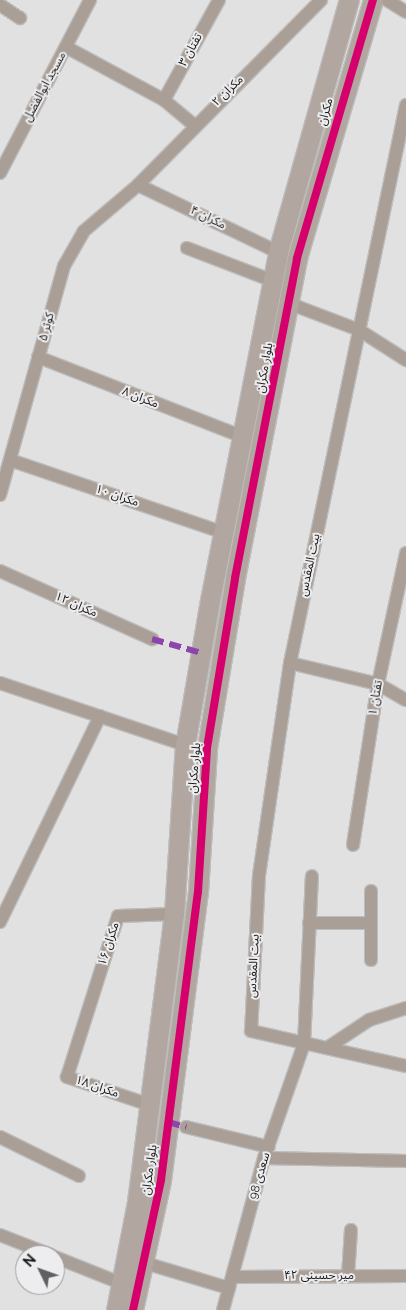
<!DOCTYPE html>
<meta charset="utf-8">
<style>
body{margin:0}
#map{position:relative;width:406px;height:1310px;overflow:hidden;background:#e1e1e1;font-family:Raleway,"Noto Sans Arabic",sans-serif}
div>[style]{position:absolute}
.roads{filter:drop-shadow(1px 0 #bdbdbe) drop-shadow(-1px 0 #bdbdbe) drop-shadow(0 1px #bdbdbe) drop-shadow(0 -1px #bdbdbe)}
.street>*{height:12px;margin:-6px;padding:0 6px;transform-origin:6px;border-radius:6px;background:#aa9f96}
.secondary>*{height:19px;margin:-9.5px;padding:0 9.5px;transform-origin:9.5px;border-radius:9.5px;background:#b1a6a0}
.quiet>*{height:6px;margin-top:-3px;transform-origin:0;background:repeating-linear-gradient(90deg,#8e44ad 0 12px,transparent 0 18px)}
.cycleway>*{height:8px;margin:-4px;padding:0 4px;transform-origin:4px;border-radius:4px;background:#d6006c}
span{translate:-50% -50%;white-space:nowrap;text-align:center;line-height:1.15;-webkit-text-stroke:4px #ededef;paint-order:stroke}
.street-label{font-size:12px;color:#1b1b1c}
.north{position:absolute;left:15px;top:1245px;width:50px;height:50px;box-sizing:border-box;background:#ededef;border:1px solid #99999b;border-radius:50%;rotate:312deg;font-size:14px;font-weight:700;line-height:20px;text-align:center;color:#1b1b1c}
.north::after{content:'';display:block;margin:auto;width:18px;height:22px;background:#606061;clip-path:polygon(50% 0,100% 100%,50% 72%,0 100%)}
</style>
<div id="map">
<div class="roads">
<div class="street">
<div style="left:387px;top:0;width:22px;rotate:32deg"></div>
<div style="left:0;top:5px;width:24px;rotate:33deg"></div>
<div style="left:66px;top:47px;width:111px;rotate:28.4deg"></div>
<div style="left:164px;top:100px;width:38px;rotate:40deg"></div>
<div style="left:164px;top:100px;width:114px;rotate:-61.2deg"></div>
<div style="left:406px;top:105px;width:570px;rotate:101.74deg"></div>
<div style="left:290px;top:663px;width:214px;rotate:98.3deg"></div>
<div style="left:259px;top:875px;width:156px;rotate:92.9deg"></div>
<div style="left:251px;top:1031px;width:159px;rotate:12.7deg"></div>
<div style="left:0;top:173px;width:195px;rotate:-62.5deg"></div>
<div style="left:138px;top:185px;width:155px;rotate:25.6deg"></div>
<div style="left:187px;top:248px;width:92px;rotate:21deg"></div>
<div style="left:288px;top:303px;width:76px;rotate:20.8deg"></div>
<div style="left:359px;top:330px;width:56px;rotate:32.6deg"></div>
<div style="left:38px;top:357px;width:220px;rotate:21.3deg"></div>
<div style="left:10px;top:460px;width:227px;rotate:18.8deg"></div>
<div style="left:0;top:495px;width:238px;rotate:-74.4deg"></div>
<div style="left:64px;top:266px;width:40px;rotate:-60.3deg"></div>
<div style="left:84px;top:231px;width:71px;rotate:-40.4deg"></div>
<div style="left:138px;top:185px;width:260px;rotate:-45.3deg"></div>
<div style="left:0;top:571px;width:167px;rotate:24.1deg"></div>
<div style="left:290px;top:663px;width:90px;rotate:13.4deg"></div>
<div style="left:378px;top:684px;width:32px;rotate:30deg"></div>
<div style="left:0;top:683px;width:195px;rotate:18.5deg"></div>
<div style="left:353px;top:845px;width:163px;rotate:-81.2deg"></div>
<div style="left:378px;top:684px;width:134px;rotate:-77.9deg"></div>
<div style="left:0;top:922px;width:229px;rotate:-64.1deg"></div>
<div style="left:309px;top:923px;width:62px"></div>
<div style="left:371px;top:960px;width:69px;rotate:-90deg"></div>
<div style="left:330px;top:1046px;width:47px;rotate:-33.7deg"></div>
<div style="left:369px;top:1020px;width:39px;rotate:-18deg"></div>
<div style="left:150px;top:1105px;width:88px;rotate:-161.4deg"></div>
<div style="left:67px;top:1077px;width:169px;rotate:-72.4deg"></div>
<div style="left:118px;top:916px;width:56px;rotate:-2deg"></div>
<div style="left:186px;top:1127px;width:85px;rotate:13.5deg"></div>
<div style="left:0;top:1137px;width:88px;rotate:26.3deg"></div>
<div style="left:264px;top:1158px;width:142px;rotate:1.2deg"></div>
<div style="left:0;top:1235px;width:55px;rotate:21.4deg"></div>
<div style="left:55px;top:1257px;width:73px;rotate:21.7deg"></div>
<div style="left:145px;top:1263px;width:88px;rotate:16.6deg"></div>
<div style="left:348px;top:1276px;width:46px;rotate:-86.3deg"></div>
<div style="left:232px;top:1277px;width:174px;rotate:-0.3deg"></div>
<div style="left:223px;top:1310px;width:157px;rotate:-74.9deg"></div>
<div style="left:264px;top:1158px;width:121px;rotate:-70.7deg"></div>
<div style="left:304px;top:1044px;width:168px;rotate:-87.3deg"></div>
</div>
<div class="secondary">
<div style="left:116px;top:1310px;width:110px;rotate:-79deg"></div>
<div style="left:137px;top:1202px;width:290px;rotate:-82.7deg"></div>
<div style="left:174px;top:914px;width:169px;rotate:-86.3deg"></div>
<div style="left:185px;top:745px;width:147px;rotate:-80.2deg"></div>
<div style="left:210px;top:600px;width:355px;rotate:-78.9deg"></div>
<div style="left:278px;top:252px;width:262px;rotate:-74.3deg"></div>
<div style="left:133px;top:1310px;width:133px;rotate:-77.8deg"></div>
<div style="left:161px;top:1180px;width:290px;rotate:-82.7deg"></div>
<div style="left:198px;top:892px;width:144px;rotate:-86.4deg"></div>
<div style="left:207px;top:748px;width:172px;rotate:-80.6deg"></div>
<div style="left:235px;top:578px;width:326px;rotate:-79deg"></div>
<div style="left:297px;top:258px;width:269px;rotate:-73.6deg"></div>
</div>
</div>
<div class="quiet">
<div style="left:152px;top:639px;width:51px;rotate:15.9deg"></div>
<div style="left:168px;top:1122px;width:19px;rotate:16deg"></div>
</div>
<div class="cycleway">
<div style="left:133px;top:1310px;width:133px;rotate:-77.8deg"></div>
<div style="left:161px;top:1180px;width:290px;rotate:-82.7deg"></div>
<div style="left:198px;top:892px;width:144px;rotate:-86.4deg"></div>
<div style="left:207px;top:748px;width:172px;rotate:-80.6deg"></div>
<div style="left:235px;top:578px;width:326px;rotate:-79deg"></div>
<div style="left:297px;top:258px;width:269px;rotate:-73.6deg"></div>
</div>
<div class="street-label">
<span style="left:191px;top:50px;rotate:-61deg">تفتان ۳</span>
<span style="left:45px;top:87px;rotate:-62deg">مسجد ابوالفضل</span>
<span style="left:228px;top:91px;rotate:-44deg">مکران ۲</span>
<span style="left:326px;top:112px;rotate:-74deg">مکران</span>
<span style="left:208px;top:218px;rotate:26deg">مکران ۴</span>
<span style="left:47px;top:327px;rotate:-75deg">کوثر ۵</span>
<span style="left:265px;top:368px;rotate:-80deg">بلوار مکران</span>
<span style="left:140px;top:398px;rotate:21deg">مکران ۸</span>
<span style="left:117px;top:496px;rotate:19deg">مکران ۱۰</span>
<span style="left:310px;top:565px;rotate:-78deg">بیت المقدس</span>
<span style="left:76px;top:605px;rotate:24deg">مکران ۱۲</span>
<span style="left:376px;top:698px;rotate:-80deg">تفتان ۱</span>
<span style="left:195px;top:768px;rotate:-85deg">بلوار مکران</span>
<span style="left:109px;top:944px;rotate:-72deg">مکران ۱۶</span>
<span style="left:254px;top:966px;rotate:-87deg">بیت المقدس</span>
<span style="left:97px;top:1087px;rotate:19deg">مکران ۱۸</span>
<span style="left:150px;top:1170px;rotate:-82deg">بلوار مکران</span>
<span style="left:260px;top:1176px;rotate:-74deg">سعدی 98</span>
<span style="left:319px;top:1276px">میر حسینی ۴۲</span>
</div>
<div class="north">N</div>
</div>
